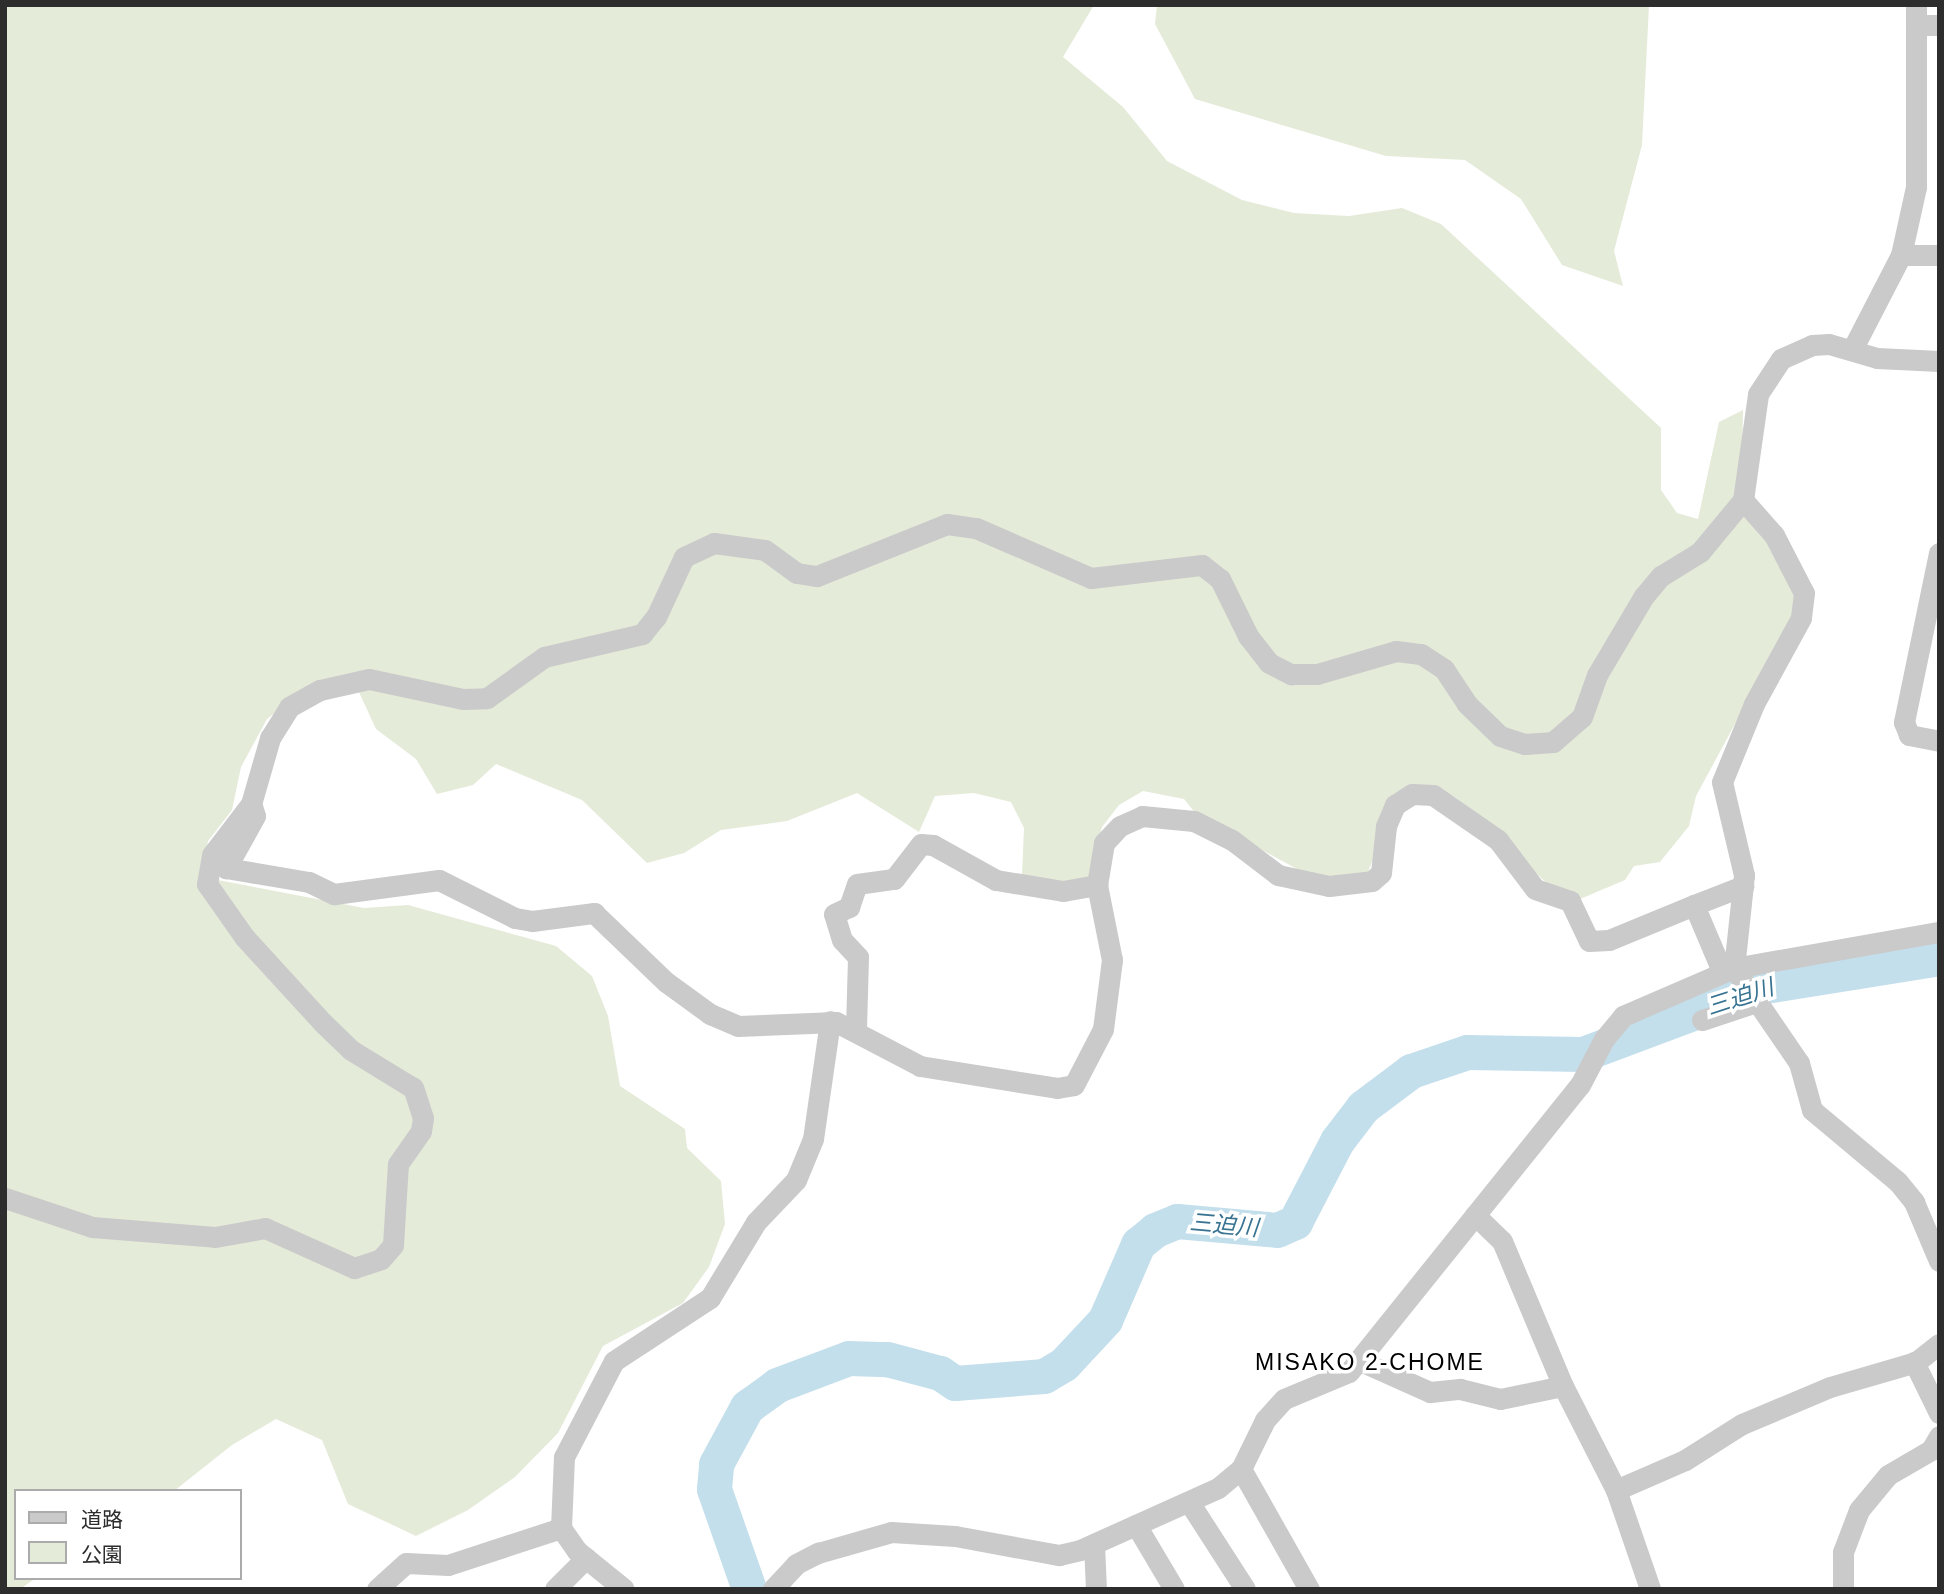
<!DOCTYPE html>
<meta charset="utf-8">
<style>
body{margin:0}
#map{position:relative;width:1944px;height:1594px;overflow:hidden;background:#fff;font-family:Helvetica,"Noto Sans JP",sans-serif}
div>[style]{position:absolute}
.green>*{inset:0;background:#e4ebd9}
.river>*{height:35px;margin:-17.5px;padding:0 17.5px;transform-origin:17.5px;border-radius:17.5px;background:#c4dfec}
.minor>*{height:21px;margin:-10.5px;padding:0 10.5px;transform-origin:10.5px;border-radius:10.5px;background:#cacaca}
span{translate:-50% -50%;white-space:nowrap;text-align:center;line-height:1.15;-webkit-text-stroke:7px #fff;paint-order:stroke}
.water-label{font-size:23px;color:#387392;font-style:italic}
.neighbourhood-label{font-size:23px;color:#000;letter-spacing:2px}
.frame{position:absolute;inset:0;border:7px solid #2d2d2d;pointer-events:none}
.legend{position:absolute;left:14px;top:1489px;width:228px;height:91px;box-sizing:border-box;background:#fff;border:2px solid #ababab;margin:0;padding:9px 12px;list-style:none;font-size:21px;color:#2d2d2d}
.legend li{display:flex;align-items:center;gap:14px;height:35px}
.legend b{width:35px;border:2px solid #ababab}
</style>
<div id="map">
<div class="green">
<div style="clip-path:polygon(5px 5px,1094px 5px,1063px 57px,1123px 107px,1167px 161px,1242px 200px,1294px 213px,1349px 216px,1402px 208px,1441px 224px,1661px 428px,1661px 490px,1677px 513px,1698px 519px,1719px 422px,1743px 410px,1742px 467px,1767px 540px,1794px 585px,1794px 615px,1696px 796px,1689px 826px,1660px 862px,1634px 866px,1625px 880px,1580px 899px,1553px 889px,1456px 798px,1422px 786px,1377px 849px,1368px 872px,1342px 879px,1308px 875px,1196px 814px,1184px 799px,1143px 791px,1119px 805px,1102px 827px,1088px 882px,1061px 883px,1022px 875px,1024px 828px,1011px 802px,974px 793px,935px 796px,919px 832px,857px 793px,787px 821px,721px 830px,684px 853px,647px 863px,582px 800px,496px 764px,473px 785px,437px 794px,416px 759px,376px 729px,352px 677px,313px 683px,267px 719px,241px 767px,232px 810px,208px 841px,202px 877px,364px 908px,408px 905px,556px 946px,592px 976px,608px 1016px,620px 1086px,685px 1129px,687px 1148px,721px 1181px,725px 1224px,709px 1267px,683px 1303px,603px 1346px,558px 1433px,515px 1477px,468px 1510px,416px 1536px,348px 1504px,322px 1440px,276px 1419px,232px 1445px,174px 1491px,16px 1491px,16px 1578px,36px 1578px,20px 1589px,5px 1589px)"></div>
<div style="clip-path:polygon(1157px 5px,1649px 5px,1642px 145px,1614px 251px,1623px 286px,1562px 265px,1521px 199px,1465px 160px,1386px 156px,1195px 99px,1155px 24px)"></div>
</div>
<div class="river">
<div style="left:749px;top:1589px;width:106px;rotate:-109.3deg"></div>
<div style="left:714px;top:1489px;width:25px;rotate:-85deg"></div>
<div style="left:716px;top:1464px;width:65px;rotate:-61.5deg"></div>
<div style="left:747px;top:1407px;width:37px;rotate:-36deg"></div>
<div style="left:777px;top:1385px;width:77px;rotate:-20.6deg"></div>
<div style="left:849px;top:1358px;width:38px;rotate:2deg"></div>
<div style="left:887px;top:1359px;width:55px;rotate:14.8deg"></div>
<div style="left:940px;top:1373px;width:18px;rotate:34deg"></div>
<div style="left:955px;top:1383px;width:89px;rotate:-4.5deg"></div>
<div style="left:1044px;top:1376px;width:23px;rotate:-31deg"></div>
<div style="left:1064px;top:1364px;width:60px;rotate:-47deg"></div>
<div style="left:1105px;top:1320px;width:83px;rotate:-66.5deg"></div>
<div style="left:1138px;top:1244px;width:22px;rotate:-39deg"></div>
<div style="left:1155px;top:1230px;width:24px;rotate:-22deg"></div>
<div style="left:1177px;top:1221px;width:100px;rotate:5.1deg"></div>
<div style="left:1277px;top:1230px;width:20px;rotate:-24deg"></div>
<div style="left:1295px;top:1222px;width:91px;rotate:-62.6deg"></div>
<div style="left:1337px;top:1141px;width:43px;rotate:-52.6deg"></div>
<div style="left:1363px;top:1107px;width:60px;rotate:-36.9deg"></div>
<div style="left:1411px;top:1071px;width:59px;rotate:-18.7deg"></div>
<div style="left:1467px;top:1052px;width:116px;rotate:1deg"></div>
<div style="left:1583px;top:1054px;width:194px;rotate:-20.5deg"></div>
<div style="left:1765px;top:986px;width:176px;rotate:-9.1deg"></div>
</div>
<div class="minor">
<div style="left:1916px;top:25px;width:23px"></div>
<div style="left:1901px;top:255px;width:38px"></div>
<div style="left:1853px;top:348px;width:105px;rotate:-62.7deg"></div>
<div style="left:1901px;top:255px;width:70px;rotate:-77.6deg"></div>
<div style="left:1916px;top:187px;width:182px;rotate:-90deg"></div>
<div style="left:1743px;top:500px;width:47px;rotate:48.5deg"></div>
<div style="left:1774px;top:535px;width:65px;rotate:62.7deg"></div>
<div style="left:1804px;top:593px;width:25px;rotate:97deg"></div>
<div style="left:1801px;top:618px;width:98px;rotate:118.7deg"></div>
<div style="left:1754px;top:704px;width:84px;rotate:112.3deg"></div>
<div style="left:1722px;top:782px;width:96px;rotate:76.7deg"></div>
<div style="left:1744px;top:875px;width:94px;rotate:96.1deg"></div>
<div style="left:1734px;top:968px;width:115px;rotate:55.6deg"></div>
<div style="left:1799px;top:1063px;width:49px;rotate:74.5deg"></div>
<div style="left:1812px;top:1110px;width:112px;rotate:39.9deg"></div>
<div style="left:1898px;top:1182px;width:26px;rotate:51deg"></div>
<div style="left:1914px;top:1202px;width:64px;rotate:67deg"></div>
<div style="left:1939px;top:553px;width:173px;rotate:101.7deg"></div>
<div style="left:1904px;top:722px;width:14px;rotate:69deg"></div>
<div style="left:1909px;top:735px;width:31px;rotate:11deg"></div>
<div style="left:252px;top:806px;width:10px;rotate:73deg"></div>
<div style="left:255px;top:816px;width:60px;rotate:119.1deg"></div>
<div style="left:226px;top:868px;width:84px;rotate:9.6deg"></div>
<div style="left:309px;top:882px;width:28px;rotate:26deg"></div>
<div style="left:334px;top:894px;width:106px;rotate:-7.6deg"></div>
<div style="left:439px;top:880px;width:85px;rotate:26.6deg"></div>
<div style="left:515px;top:918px;width:17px;rotate:10deg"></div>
<div style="left:532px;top:921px;width:63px;rotate:-7.4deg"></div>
<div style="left:594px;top:913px;width:100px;rotate:43.8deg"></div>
<div style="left:666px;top:982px;width:54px;rotate:36deg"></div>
<div style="left:710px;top:1014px;width:30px;rotate:23deg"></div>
<div style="left:738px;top:1026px;width:98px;rotate:-2.3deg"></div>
<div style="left:836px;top:1022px;width:95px;rotate:27.6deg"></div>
<div style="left:920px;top:1066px;width:139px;rotate:9.1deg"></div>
<div style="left:1057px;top:1088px;width:17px;rotate:-10deg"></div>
<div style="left:1074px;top:1085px;width:63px;rotate:-62.6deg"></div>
<div style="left:1103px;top:1029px;width:70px;rotate:-82.6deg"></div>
<div style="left:1112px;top:960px;width:76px;rotate:-101.3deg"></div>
<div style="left:1097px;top:885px;width:43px;rotate:-80.5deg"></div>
<div style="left:1104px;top:843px;width:23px;rotate:-47deg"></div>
<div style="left:1120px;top:826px;width:24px;rotate:-24deg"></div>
<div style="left:1142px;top:816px;width:52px;rotate:5.5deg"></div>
<div style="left:1194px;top:821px;width:42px;rotate:26.6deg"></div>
<div style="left:1232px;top:840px;width:58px;rotate:37.3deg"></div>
<div style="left:1278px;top:875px;width:52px;rotate:12.2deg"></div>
<div style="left:1329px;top:886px;width:43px;rotate:-6.6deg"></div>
<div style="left:1372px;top:881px;width:12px;rotate:-42deg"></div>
<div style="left:1381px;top:873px;width:47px;rotate:-83.9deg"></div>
<div style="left:1386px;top:826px;width:23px;rotate:-67deg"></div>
<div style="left:1395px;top:805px;width:20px;rotate:-33deg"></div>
<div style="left:1412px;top:794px;width:21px;rotate:3deg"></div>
<div style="left:1433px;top:795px;width:79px;rotate:34.7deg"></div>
<div style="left:1498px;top:840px;width:61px;rotate:52.9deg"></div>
<div style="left:1535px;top:889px;width:37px;rotate:19deg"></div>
<div style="left:1570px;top:901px;width:44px;rotate:64.6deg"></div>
<div style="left:1589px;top:941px;width:20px;rotate:-3deg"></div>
<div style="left:1609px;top:940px;width:92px;rotate:-22.4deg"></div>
<div style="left:1694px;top:905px;width:72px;rotate:67deg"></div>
<div style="left:1694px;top:905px;width:53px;rotate:-21.2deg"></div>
<div style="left:1702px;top:1020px;width:54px;rotate:-18.4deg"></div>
<div style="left:856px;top:1029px;width:72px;rotate:-88.4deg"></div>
<div style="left:858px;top:957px;width:23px;rotate:-133deg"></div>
<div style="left:842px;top:940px;width:27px;rotate:-107deg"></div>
<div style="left:834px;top:914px;width:17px;rotate:-25deg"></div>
<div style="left:849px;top:907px;width:24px;rotate:-71deg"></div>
<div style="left:857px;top:884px;width:37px;rotate:-8deg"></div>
<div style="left:894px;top:879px;width:44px;rotate:-52.4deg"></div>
<div style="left:921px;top:844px;width:12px;rotate:5deg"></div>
<div style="left:933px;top:845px;width:72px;rotate:29.1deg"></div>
<div style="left:996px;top:880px;width:68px;rotate:9.3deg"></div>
<div style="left:1063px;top:891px;width:35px;rotate:-10deg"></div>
<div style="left:5px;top:1198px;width:92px;rotate:18.4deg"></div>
<div style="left:92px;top:1227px;width:123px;rotate:4.6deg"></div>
<div style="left:215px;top:1237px;width:51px;rotate:-10.2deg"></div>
<div style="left:265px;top:1228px;width:98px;rotate:24.2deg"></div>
<div style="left:354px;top:1268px;width:28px;rotate:-18deg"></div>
<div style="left:381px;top:1259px;width:18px;rotate:-49deg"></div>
<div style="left:393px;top:1245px;width:81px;rotate:-86.5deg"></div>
<div style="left:398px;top:1164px;width:40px;rotate:-55.1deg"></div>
<div style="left:421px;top:1131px;width:13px;rotate:-81deg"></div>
<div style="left:423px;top:1118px;width:32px;rotate:-108deg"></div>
<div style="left:413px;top:1088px;width:73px;rotate:-148.5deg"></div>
<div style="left:351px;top:1050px;width:39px;rotate:-136deg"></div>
<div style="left:323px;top:1023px;width:115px;rotate:-132.5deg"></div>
<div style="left:245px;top:938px;width:66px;rotate:-125.1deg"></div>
<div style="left:207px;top:884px;width:29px;rotate:-80deg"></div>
<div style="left:212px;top:855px;width:64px;rotate:-52.6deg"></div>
<div style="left:251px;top:804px;width:69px;rotate:-73.9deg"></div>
<div style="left:270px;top:738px;width:36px;rotate:-58deg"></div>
<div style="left:289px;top:707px;width:35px;rotate:-29deg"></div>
<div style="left:320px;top:690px;width:50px;rotate:-12.7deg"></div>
<div style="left:369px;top:679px;width:96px;rotate:12deg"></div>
<div style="left:463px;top:699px;width:24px;rotate:-2deg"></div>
<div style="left:487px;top:698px;width:70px;rotate:-35.7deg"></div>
<div style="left:544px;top:657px;width:101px;rotate:-13.2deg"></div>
<div style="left:642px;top:634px;width:22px;rotate:-51deg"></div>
<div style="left:656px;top:617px;width:66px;rotate:-65deg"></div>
<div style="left:684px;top:557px;width:33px;rotate:-25deg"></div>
<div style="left:714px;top:543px;width:51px;rotate:7.8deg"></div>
<div style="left:765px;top:550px;width:39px;rotate:36deg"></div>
<div style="left:797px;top:573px;width:20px;rotate:9deg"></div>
<div style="left:817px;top:576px;width:140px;rotate:-21.8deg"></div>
<div style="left:947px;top:524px;width:29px;rotate:8deg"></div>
<div style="left:976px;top:528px;width:125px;rotate:23.5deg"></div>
<div style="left:1091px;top:578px;width:112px;rotate:-6.7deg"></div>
<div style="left:1202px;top:565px;width:23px;rotate:38deg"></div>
<div style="left:1220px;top:579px;width:64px;rotate:63.8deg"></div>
<div style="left:1248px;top:636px;width:34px;rotate:52deg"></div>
<div style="left:1269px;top:663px;width:25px;rotate:27deg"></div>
<div style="left:1291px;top:674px;width:26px"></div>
<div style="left:1317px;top:674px;width:82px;rotate:-16.2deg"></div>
<div style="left:1396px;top:651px;width:25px;rotate:7deg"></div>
<div style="left:1421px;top:654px;width:27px;rotate:33deg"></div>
<div style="left:1444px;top:669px;width:42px;rotate:56.7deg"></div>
<div style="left:1467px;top:704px;width:46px;rotate:44.1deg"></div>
<div style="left:1500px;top:736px;width:26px;rotate:18deg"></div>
<div style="left:1525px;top:744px;width:28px;rotate:-4deg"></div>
<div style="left:1553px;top:742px;width:38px;rotate:-41deg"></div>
<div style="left:1582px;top:717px;width:45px;rotate:-70.3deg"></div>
<div style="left:1597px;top:675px;width:92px;rotate:-59.3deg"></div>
<div style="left:1644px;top:596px;width:26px;rotate:-50deg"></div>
<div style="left:1661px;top:576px;width:46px;rotate:-31.6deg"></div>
<div style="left:1700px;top:552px;width:67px;rotate:-50.4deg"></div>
<div style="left:1743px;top:500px;width:107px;rotate:-81.9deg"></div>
<div style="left:1758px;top:394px;width:42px;rotate:-56.7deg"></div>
<div style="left:1781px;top:359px;width:34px;rotate:-24deg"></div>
<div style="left:1812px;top:345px;width:17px;rotate:-3deg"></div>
<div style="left:1829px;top:344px;width:50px;rotate:16.3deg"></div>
<div style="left:1877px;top:358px;width:62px;rotate:2.8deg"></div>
<div style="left:1475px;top:1215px;width:37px;rotate:44deg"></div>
<div style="left:1502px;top:1241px;width:157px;rotate:67.2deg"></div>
<div style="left:1358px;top:1360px;width:79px;rotate:24deg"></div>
<div style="left:1430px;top:1392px;width:30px;rotate:-6deg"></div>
<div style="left:1460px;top:1389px;width:41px;rotate:14deg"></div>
<div style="left:1500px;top:1399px;width:64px;rotate:-11.7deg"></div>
<div style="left:1563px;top:1386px;width:117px;rotate:63deg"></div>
<div style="left:1616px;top:1490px;width:105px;rotate:71deg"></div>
<div style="left:1914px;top:1362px;width:57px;rotate:63.9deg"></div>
<div style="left:1241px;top:1469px;width:138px;rotate:60.5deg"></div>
<div style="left:1616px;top:1490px;width:75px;rotate:-23.5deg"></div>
<div style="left:1685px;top:1460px;width:67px;rotate:-32.3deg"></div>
<div style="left:1742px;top:1424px;width:95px;rotate:-22.8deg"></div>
<div style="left:1830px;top:1387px;width:90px;rotate:-16.2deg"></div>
<div style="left:1916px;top:1362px;width:29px;rotate:-38deg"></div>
<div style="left:1189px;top:1502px;width:103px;rotate:57.2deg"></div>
<div style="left:1136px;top:1525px;width:74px;rotate:59.3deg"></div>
<div style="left:561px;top:1528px;width:28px;rotate:55deg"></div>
<div style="left:577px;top:1551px;width:60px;rotate:39deg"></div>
<div style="left:1094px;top:1544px;width:45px;rotate:87.5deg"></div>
<div style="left:377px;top:1589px;width:39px;rotate:-42deg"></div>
<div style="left:406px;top:1563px;width:42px;rotate:2.7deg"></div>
<div style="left:448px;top:1565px;width:119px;rotate:-18.1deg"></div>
<div style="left:561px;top:1528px;width:71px;rotate:-87.6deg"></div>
<div style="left:564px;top:1457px;width:108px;rotate:-62.5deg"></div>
<div style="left:614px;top:1361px;width:115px;rotate:-33.3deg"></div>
<div style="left:710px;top:1298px;width:89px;rotate:-58.8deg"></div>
<div style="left:756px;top:1222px;width:58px;rotate:-46.4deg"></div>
<div style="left:796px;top:1180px;width:44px;rotate:-67.5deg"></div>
<div style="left:813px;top:1139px;width:119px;rotate:-81.8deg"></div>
<div style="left:555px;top:1589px;width:44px;rotate:-45deg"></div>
<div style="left:773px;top:1589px;width:34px;rotate:-47deg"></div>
<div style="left:796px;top:1564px;width:25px;rotate:-27deg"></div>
<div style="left:818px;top:1553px;width:76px;rotate:-16deg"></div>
<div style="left:891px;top:1532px;width:64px;rotate:3.6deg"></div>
<div style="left:955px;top:1536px;width:106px;rotate:10.4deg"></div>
<div style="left:1059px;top:1555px;width:22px;rotate:-13deg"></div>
<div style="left:1080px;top:1550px;width:151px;rotate:-24.2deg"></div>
<div style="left:1218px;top:1488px;width:30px;rotate:-40deg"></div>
<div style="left:1241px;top:1469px;width:55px;rotate:-63.9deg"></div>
<div style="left:1265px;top:1420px;width:28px;rotate:-48deg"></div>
<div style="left:1284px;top:1399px;width:70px;rotate:-22.6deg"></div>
<div style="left:1349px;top:1372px;width:368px;rotate:-51.2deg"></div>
<div style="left:1580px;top:1085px;width:52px;rotate:-62.4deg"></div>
<div style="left:1604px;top:1039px;width:30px;rotate:-50deg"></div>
<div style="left:1623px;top:1016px;width:121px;rotate:-23.4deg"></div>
<div style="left:1734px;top:968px;width:208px;rotate:-10deg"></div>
<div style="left:1843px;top:1589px;width:37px;rotate:-90deg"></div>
<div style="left:1843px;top:1552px;width:45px;rotate:-69.1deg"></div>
<div style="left:1859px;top:1510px;width:45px;rotate:-50.4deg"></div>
<div style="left:1888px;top:1475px;width:50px;rotate:-30.2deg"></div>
<div style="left:1931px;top:1450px;width:16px;rotate:-60deg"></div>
</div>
<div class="water-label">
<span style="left:1740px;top:997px;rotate:-18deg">三迫川</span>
<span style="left:1224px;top:1225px;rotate:5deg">三迫川</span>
</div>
<div class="neighbourhood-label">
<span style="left:1370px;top:1362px">MISAKO 2-CHOME</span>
</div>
<div class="frame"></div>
<ul class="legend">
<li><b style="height:9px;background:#cacaca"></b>道路</li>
<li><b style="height:19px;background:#e4ebd9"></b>公園</li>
</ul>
</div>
